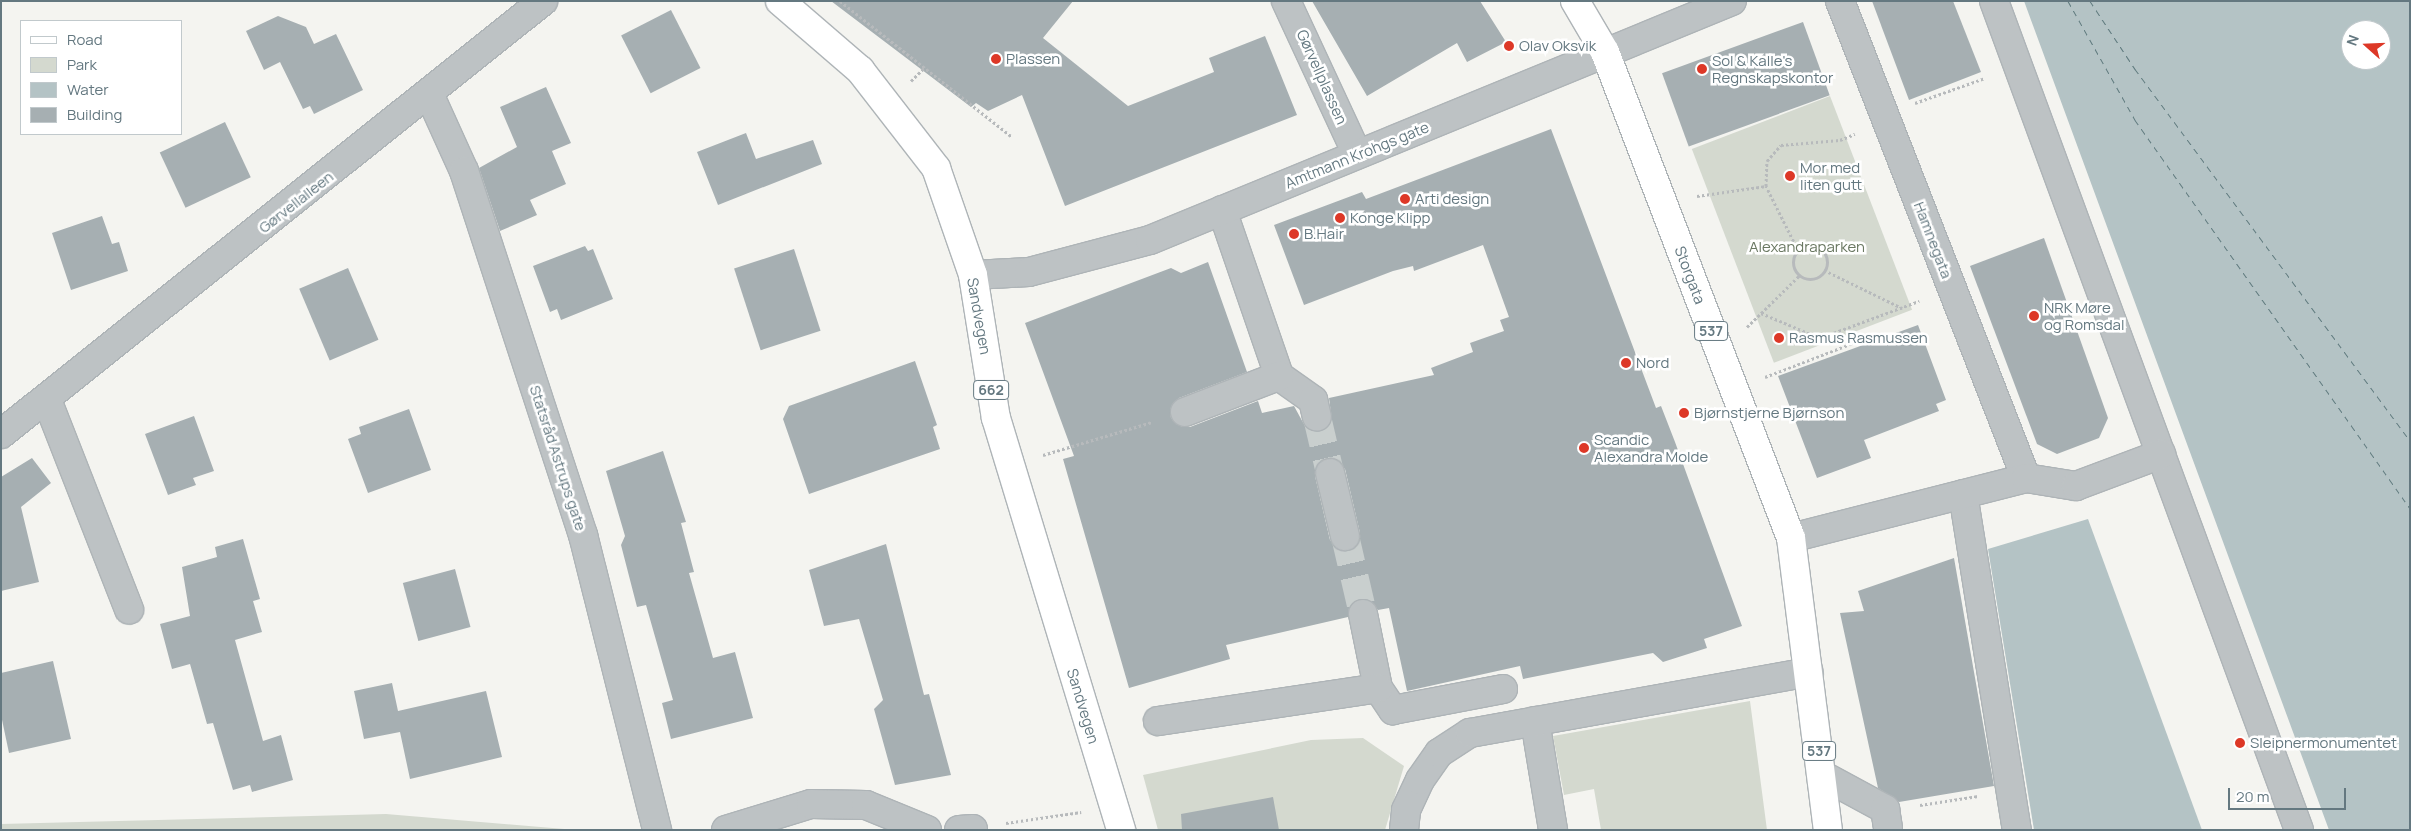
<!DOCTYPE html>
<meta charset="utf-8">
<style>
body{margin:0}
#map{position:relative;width:2411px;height:831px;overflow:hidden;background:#f4f4f0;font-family:Manrope,sans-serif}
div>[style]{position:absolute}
.green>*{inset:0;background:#d4d9cf;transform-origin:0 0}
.water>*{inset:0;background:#b4c3c5}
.ferry>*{height:1px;margin-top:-0.5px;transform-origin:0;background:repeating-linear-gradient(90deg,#5f7a7e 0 6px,transparent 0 11px)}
.building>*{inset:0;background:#a6afb2;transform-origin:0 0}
.minor-tunnel>*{height:28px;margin-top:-14px;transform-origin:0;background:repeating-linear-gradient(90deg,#c9cfce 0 28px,transparent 0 42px)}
.path>*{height:3px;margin-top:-1.5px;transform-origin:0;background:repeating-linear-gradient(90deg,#b7babc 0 2.5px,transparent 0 5px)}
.path>.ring{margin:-1.5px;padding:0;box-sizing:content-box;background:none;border:3px solid #b7babc;border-radius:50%}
.roads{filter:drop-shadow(1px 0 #aeb4b7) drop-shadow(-1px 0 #aeb4b7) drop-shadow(0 1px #aeb4b7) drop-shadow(0 -1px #aeb4b7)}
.minor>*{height:28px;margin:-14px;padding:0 14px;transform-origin:14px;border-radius:14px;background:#bdc2c4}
.major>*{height:28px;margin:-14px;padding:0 14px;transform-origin:14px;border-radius:14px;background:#fff}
.dots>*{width:14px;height:14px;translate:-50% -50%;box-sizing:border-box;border:2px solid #fff;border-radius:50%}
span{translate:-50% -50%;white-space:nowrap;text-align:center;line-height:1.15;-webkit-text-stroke:5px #fff;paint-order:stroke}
.shield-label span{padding:1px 4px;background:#fff;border:1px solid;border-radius:4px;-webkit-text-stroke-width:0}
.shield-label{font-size:14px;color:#647880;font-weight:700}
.poi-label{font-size:15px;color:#647880}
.left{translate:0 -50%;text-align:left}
.street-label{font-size:15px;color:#647880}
.park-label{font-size:15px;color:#6a7862}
.frame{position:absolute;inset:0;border:2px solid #647880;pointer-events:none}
.legend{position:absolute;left:20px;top:20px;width:162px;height:115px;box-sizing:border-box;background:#fff;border:1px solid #c1c9cc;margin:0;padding:6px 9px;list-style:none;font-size:15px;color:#647880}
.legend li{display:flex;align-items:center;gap:10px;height:25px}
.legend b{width:25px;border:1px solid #c1c9cc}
.north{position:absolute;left:2341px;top:20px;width:50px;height:50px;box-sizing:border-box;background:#fff;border:1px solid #c1c9cc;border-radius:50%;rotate:290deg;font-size:14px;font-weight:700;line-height:20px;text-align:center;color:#647880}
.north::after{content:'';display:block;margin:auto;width:18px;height:22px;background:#dd3827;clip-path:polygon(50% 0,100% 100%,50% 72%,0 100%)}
.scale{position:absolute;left:2228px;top:788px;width:118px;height:22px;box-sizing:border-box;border:2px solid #647880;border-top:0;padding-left:6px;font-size:15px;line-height:18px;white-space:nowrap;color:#647880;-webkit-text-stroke:4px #fff;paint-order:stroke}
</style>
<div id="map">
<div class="green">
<div style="left:1830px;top:96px;width:229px;height:148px;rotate:69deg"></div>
<div style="clip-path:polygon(1750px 701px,1767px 830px,1601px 830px,1594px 789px,1564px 795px,1553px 736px)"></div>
<div style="clip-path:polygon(1363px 738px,1404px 766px,1385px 830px,1158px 830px,1143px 775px,1311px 740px)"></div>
<div style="clip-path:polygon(386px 814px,576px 830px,1px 830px,1px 824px)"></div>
</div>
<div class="water">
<div style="clip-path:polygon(evenodd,2024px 1px,2410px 1px,2410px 830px,2329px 830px,2024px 1px,2351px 30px,2381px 30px,2381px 60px,2351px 60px,2351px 30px)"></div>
<div style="clip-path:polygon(2088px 519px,2202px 830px,2034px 830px,1988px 549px)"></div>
</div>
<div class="ferry">
<div style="left:2068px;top:1px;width:137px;rotate:60.6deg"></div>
<div style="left:2135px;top:120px;width:476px;rotate:54.7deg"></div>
<div style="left:2090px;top:1px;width:82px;rotate:56.5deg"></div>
<div style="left:2135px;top:69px;width:463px;rotate:53.5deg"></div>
</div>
<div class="building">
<div style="clip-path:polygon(831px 1px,1073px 1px,1043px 38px,1128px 106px,1214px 72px,1209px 58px,1265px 36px,1297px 115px,1065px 206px,1022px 95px,988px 111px,976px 103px,971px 107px)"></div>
<div style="clip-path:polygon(1312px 1px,1480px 1px,1506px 42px,1467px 62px,1457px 43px,1367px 96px)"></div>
<div style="clip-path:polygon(1872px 1px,1953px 1px,1981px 72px,1909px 100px)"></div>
<div style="left:671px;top:10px;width:65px;height:56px;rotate:63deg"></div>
<div style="clip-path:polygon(278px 16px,306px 27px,314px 44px,336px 34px,363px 90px,314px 114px,310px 106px,303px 109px,280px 62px,264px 70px,246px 31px)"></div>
<div style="left:1803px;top:22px;width:78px;height:150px;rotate:70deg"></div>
<div style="clip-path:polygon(546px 87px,571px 143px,552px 151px,566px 184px,530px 200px,537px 215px,500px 231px,479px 168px,517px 147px,500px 107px)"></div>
<div style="left:225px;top:122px;width:61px;height:72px;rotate:65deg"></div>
<div style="clip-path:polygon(evenodd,1551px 129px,1656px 408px,1661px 406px,1675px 442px,1742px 626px,1704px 639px,1707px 648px,1663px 662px,1653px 653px,1523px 679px,1520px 666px,1407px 691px,1389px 608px,1378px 610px,1368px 599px,1360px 599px,1352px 603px,1348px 617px,1226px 645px,1230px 659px,1129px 688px,1063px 459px,1074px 456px,1025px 323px,1171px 268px,1181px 273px,1208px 262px,1247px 372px,1179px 398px,1170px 409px,1171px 418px,1182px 427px,1190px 427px,1258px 401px,1262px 413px,1294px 406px,1306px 428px,1321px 432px,1332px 421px,1329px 398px,1434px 375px,1431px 368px,1473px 352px,1470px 343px,1504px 331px,1500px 320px,1509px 317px,1483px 245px,1414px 271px,1413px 266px,1393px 271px,1304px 305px,1274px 225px,1362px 192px,1366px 199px,1551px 129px,1326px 458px,1335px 458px,1345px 469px,1360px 533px,1360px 541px,1349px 551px,1340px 551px,1330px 540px,1315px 476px,1315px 468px,1326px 458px)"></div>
<div style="clip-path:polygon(746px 133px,756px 159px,813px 140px,822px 164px,718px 205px,697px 152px)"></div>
<div style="clip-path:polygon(102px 216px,112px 244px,119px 242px,128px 271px,71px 290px,52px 233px)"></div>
<div style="clip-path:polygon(2044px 238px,2108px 418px,2099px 438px,2057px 454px,2037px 444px,1970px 266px)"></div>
<div style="clip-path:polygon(585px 246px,588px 251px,593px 249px,613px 299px,561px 320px,557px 309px,550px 312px,533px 266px)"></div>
<div style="left:794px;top:249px;width:86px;height:63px;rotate:72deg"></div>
<div style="left:348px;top:268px;width:78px;height:53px;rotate:67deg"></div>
<div style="clip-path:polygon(1918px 325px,1946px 400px,1936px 404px,1939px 411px,1864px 440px,1871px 458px,1817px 478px,1778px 376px)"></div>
<div style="clip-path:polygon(915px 361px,937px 425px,933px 427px,940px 449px,809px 494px,783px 419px,789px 406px)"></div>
<div style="clip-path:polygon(409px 409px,431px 470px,368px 493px,348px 439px,361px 434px,359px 427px)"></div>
<div style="clip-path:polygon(194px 416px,214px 471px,193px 478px,196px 485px,168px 495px,145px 434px)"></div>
<div style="clip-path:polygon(663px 451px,686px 522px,681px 523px,694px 572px,689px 573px,713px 658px,735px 652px,753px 718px,671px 739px,662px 703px,673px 700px,646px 605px,637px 607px,621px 545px,625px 536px,606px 471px)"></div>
<div style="clip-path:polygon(32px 458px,51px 483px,21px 507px,39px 582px,1px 591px,1px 477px)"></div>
<div style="clip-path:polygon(243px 539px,260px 599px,253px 601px,262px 632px,235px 640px,263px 741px,281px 735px,293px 780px,252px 792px,250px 785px,233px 790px,213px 723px,207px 724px,190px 664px,172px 669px,160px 624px,190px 616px,182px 567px,217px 557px,215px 547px)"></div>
<div style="clip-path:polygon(886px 544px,924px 695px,929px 694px,951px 775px,895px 785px,874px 709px,883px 700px,859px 619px,824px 626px,809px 570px)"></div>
<div style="clip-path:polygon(1954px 558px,1994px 786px,1899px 802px,1878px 788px,1840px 613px,1864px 611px,1858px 591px)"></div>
<div style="left:455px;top:569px;width:60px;height:54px;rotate:75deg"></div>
<div style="clip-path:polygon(53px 661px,71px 739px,9px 753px,1px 715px,1px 673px)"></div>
<div style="clip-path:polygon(392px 683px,398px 711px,486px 691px,502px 757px,410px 779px,400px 732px,364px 739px,354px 691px)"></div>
<div style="clip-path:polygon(1273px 797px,1279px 830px,1182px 830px,1181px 814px)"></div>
</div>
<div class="minor-tunnel">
<div style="left:1317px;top:417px;width:57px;rotate:76.9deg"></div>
<div style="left:1345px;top:536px;width:80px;rotate:77deg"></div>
</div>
<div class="path">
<div style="left:840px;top:1px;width:219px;rotate:38.3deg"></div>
<div style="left:911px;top:81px;width:20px;rotate:-45deg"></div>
<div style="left:1915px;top:103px;width:74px;rotate:-19.7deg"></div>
<div style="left:1697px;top:196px;width:70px;rotate:-8.2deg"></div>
<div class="ring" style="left:1793px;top:245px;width:31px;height:31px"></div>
<div style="left:1798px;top:250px;width:72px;rotate:-116.6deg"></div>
<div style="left:1766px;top:186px;width:25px;rotate:-88deg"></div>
<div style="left:1767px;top:161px;width:21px;rotate:-49deg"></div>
<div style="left:1781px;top:145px;width:59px;rotate:-4.8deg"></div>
<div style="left:1840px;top:140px;width:16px;rotate:-22deg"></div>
<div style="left:1824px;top:270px;width:87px;rotate:26deg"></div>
<div style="left:1761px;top:313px;width:64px;rotate:23deg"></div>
<div style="left:1820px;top:338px;width:106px;rotate:-20.5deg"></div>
<div style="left:1747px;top:327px;width:74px;rotate:-44.5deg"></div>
<div style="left:1765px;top:377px;width:94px;rotate:-21.1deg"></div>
<div style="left:1043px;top:455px;width:114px;rotate:-16.8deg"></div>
<div style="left:1920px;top:805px;width:59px;rotate:-8.8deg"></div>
<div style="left:1006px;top:823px;width:76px;rotate:-8.3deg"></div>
</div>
<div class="roads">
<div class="minor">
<div style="left:1286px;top:1px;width:169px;rotate:65.1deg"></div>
<div style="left:1840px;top:1px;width:512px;rotate:68.7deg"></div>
<div style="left:1994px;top:1px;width:883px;rotate:69.8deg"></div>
<div style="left:430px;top:96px;width:82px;rotate:65.6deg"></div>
<div style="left:464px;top:171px;width:383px;rotate:71.9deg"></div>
<div style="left:583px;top:535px;width:304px;rotate:75.9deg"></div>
<div style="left:1222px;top:210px;width:176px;rotate:71deg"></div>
<div style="left:973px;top:275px;width:56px;rotate:-3.1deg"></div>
<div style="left:1029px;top:272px;width:125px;rotate:-14.8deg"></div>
<div style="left:1150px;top:240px;width:629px;rotate:-22.33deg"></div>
<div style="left:1279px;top:376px;width:42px;rotate:35.2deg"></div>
<div style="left:1313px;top:400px;width:17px;rotate:77deg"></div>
<div style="left:47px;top:400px;width:225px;rotate:68.6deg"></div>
<div style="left:1185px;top:412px;width:101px;rotate:-21deg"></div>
<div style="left:1px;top:434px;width:694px;rotate:-38.62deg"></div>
<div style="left:1330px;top:473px;width:65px;rotate:76.6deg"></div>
<div style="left:1963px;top:494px;width:340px;rotate:80.9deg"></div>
<div style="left:1791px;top:538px;width:243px;rotate:-14.3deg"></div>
<div style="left:2026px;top:478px;width:51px;rotate:9.1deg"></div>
<div style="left:2076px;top:486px;width:91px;rotate:-20.6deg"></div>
<div style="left:1363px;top:614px;width:76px;rotate:78.5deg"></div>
<div style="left:1378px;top:688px;width:27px;rotate:56deg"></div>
<div style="left:1393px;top:710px;width:112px;rotate:-10.8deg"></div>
<div style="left:1158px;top:721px;width:222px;rotate:-8.5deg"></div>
<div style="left:1535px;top:721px;width:110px;rotate:80.6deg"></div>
<div style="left:1822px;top:775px;width:72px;rotate:28.4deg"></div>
<div style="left:1885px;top:809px;width:19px;rotate:81deg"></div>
<div style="left:726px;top:830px;width:89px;rotate:-17deg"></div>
<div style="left:811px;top:804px;width:55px;rotate:1deg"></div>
<div style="left:866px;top:805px;width:66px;rotate:22.3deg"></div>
<div style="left:959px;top:830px;width:14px;rotate:-4deg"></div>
<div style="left:1404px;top:830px;width:20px;rotate:-84deg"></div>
<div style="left:1406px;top:810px;width:33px;rotate:-65deg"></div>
<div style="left:1420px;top:780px;width:33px;rotate:-55deg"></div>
<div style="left:1439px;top:753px;width:37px;rotate:-33deg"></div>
<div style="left:1470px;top:733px;width:344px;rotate:-10.2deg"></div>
</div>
<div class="major">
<div style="left:780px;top:1px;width:106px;rotate:40.8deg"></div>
<div style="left:860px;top:70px;width:124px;rotate:52.2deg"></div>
<div style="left:936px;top:168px;width:113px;rotate:70.9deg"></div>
<div style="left:973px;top:275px;width:145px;rotate:80.9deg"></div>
<div style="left:996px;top:418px;width:431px;rotate:73.1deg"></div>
<div style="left:1575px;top:1px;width:59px;rotate:59.5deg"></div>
<div style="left:1605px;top:52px;width:520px;rotate:69.06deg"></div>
<div style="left:1791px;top:538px;width:294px;rotate:82.8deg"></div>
</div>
</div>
<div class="dots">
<div style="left:1509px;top:46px;background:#dd3827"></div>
<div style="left:996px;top:59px;background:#dd3827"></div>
<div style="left:1702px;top:69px;background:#dd3827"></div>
<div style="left:1790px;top:176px;background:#dd3827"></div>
<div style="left:1405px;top:199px;background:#dd3827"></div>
<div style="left:1340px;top:218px;background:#dd3827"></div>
<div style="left:1294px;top:234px;background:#dd3827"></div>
<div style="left:2034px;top:316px;background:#dd3827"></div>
<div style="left:1779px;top:338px;background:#dd3827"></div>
<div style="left:1626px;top:363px;background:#dd3827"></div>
<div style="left:1684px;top:413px;background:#dd3827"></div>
<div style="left:1584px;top:448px;background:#dd3827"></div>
<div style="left:2240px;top:743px;background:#dd3827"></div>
</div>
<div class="shield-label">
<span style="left:1711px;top:331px">537</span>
<span style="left:991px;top:390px">662</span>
<span style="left:1819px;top:751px">537</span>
</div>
<div class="poi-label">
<span class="left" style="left:1519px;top:46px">Olav Oksvik</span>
<span class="left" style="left:1006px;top:59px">Plassen</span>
<span class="left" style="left:1712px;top:69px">Sol &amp; Kalle's<br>Regnskapskontor</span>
<span class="left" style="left:1800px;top:176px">Mor med<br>liten gutt</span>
<span class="left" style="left:1415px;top:199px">Arti design</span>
<span class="left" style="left:1350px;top:218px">Konge Klipp</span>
<span class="left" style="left:1304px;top:234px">B.Hair</span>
<span class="left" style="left:2044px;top:316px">NRK Møre<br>og Romsdal</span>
<span class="left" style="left:1789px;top:338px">Rasmus Rasmussen</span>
<span class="left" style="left:1636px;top:363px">Nord</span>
<span class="left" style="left:1694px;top:413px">Bjørnstjerne Bjørnson</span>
<span class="left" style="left:1594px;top:448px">Scandic<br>Alexandra Molde</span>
<span class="left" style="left:2250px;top:743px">Sleipnermonumentet</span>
</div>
<div class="street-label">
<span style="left:1322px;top:77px;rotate:66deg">Gørvellplassen</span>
<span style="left:1357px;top:155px;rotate:-22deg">Amtmann Krohgs gate</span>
<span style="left:296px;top:202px;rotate:-38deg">Gørvellalleen</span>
<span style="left:1933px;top:240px;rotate:69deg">Hamnegata</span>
<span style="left:1690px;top:275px;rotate:69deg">Storgata</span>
<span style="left:979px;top:316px;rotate:80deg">Sandvegen</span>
<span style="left:558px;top:458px;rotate:72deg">Statsråd Astrups gate</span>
<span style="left:1083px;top:706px;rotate:73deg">Sandvegen</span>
</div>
<div class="park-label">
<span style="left:1807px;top:247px">Alexandraparken</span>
</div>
<div class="frame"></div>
<ul class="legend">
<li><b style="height:6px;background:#fff"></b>Road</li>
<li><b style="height:14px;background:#d4d9cf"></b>Park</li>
<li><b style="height:14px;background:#b4c3c5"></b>Water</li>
<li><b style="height:14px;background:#a6afb2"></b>Building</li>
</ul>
<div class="north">N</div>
<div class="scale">20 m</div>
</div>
